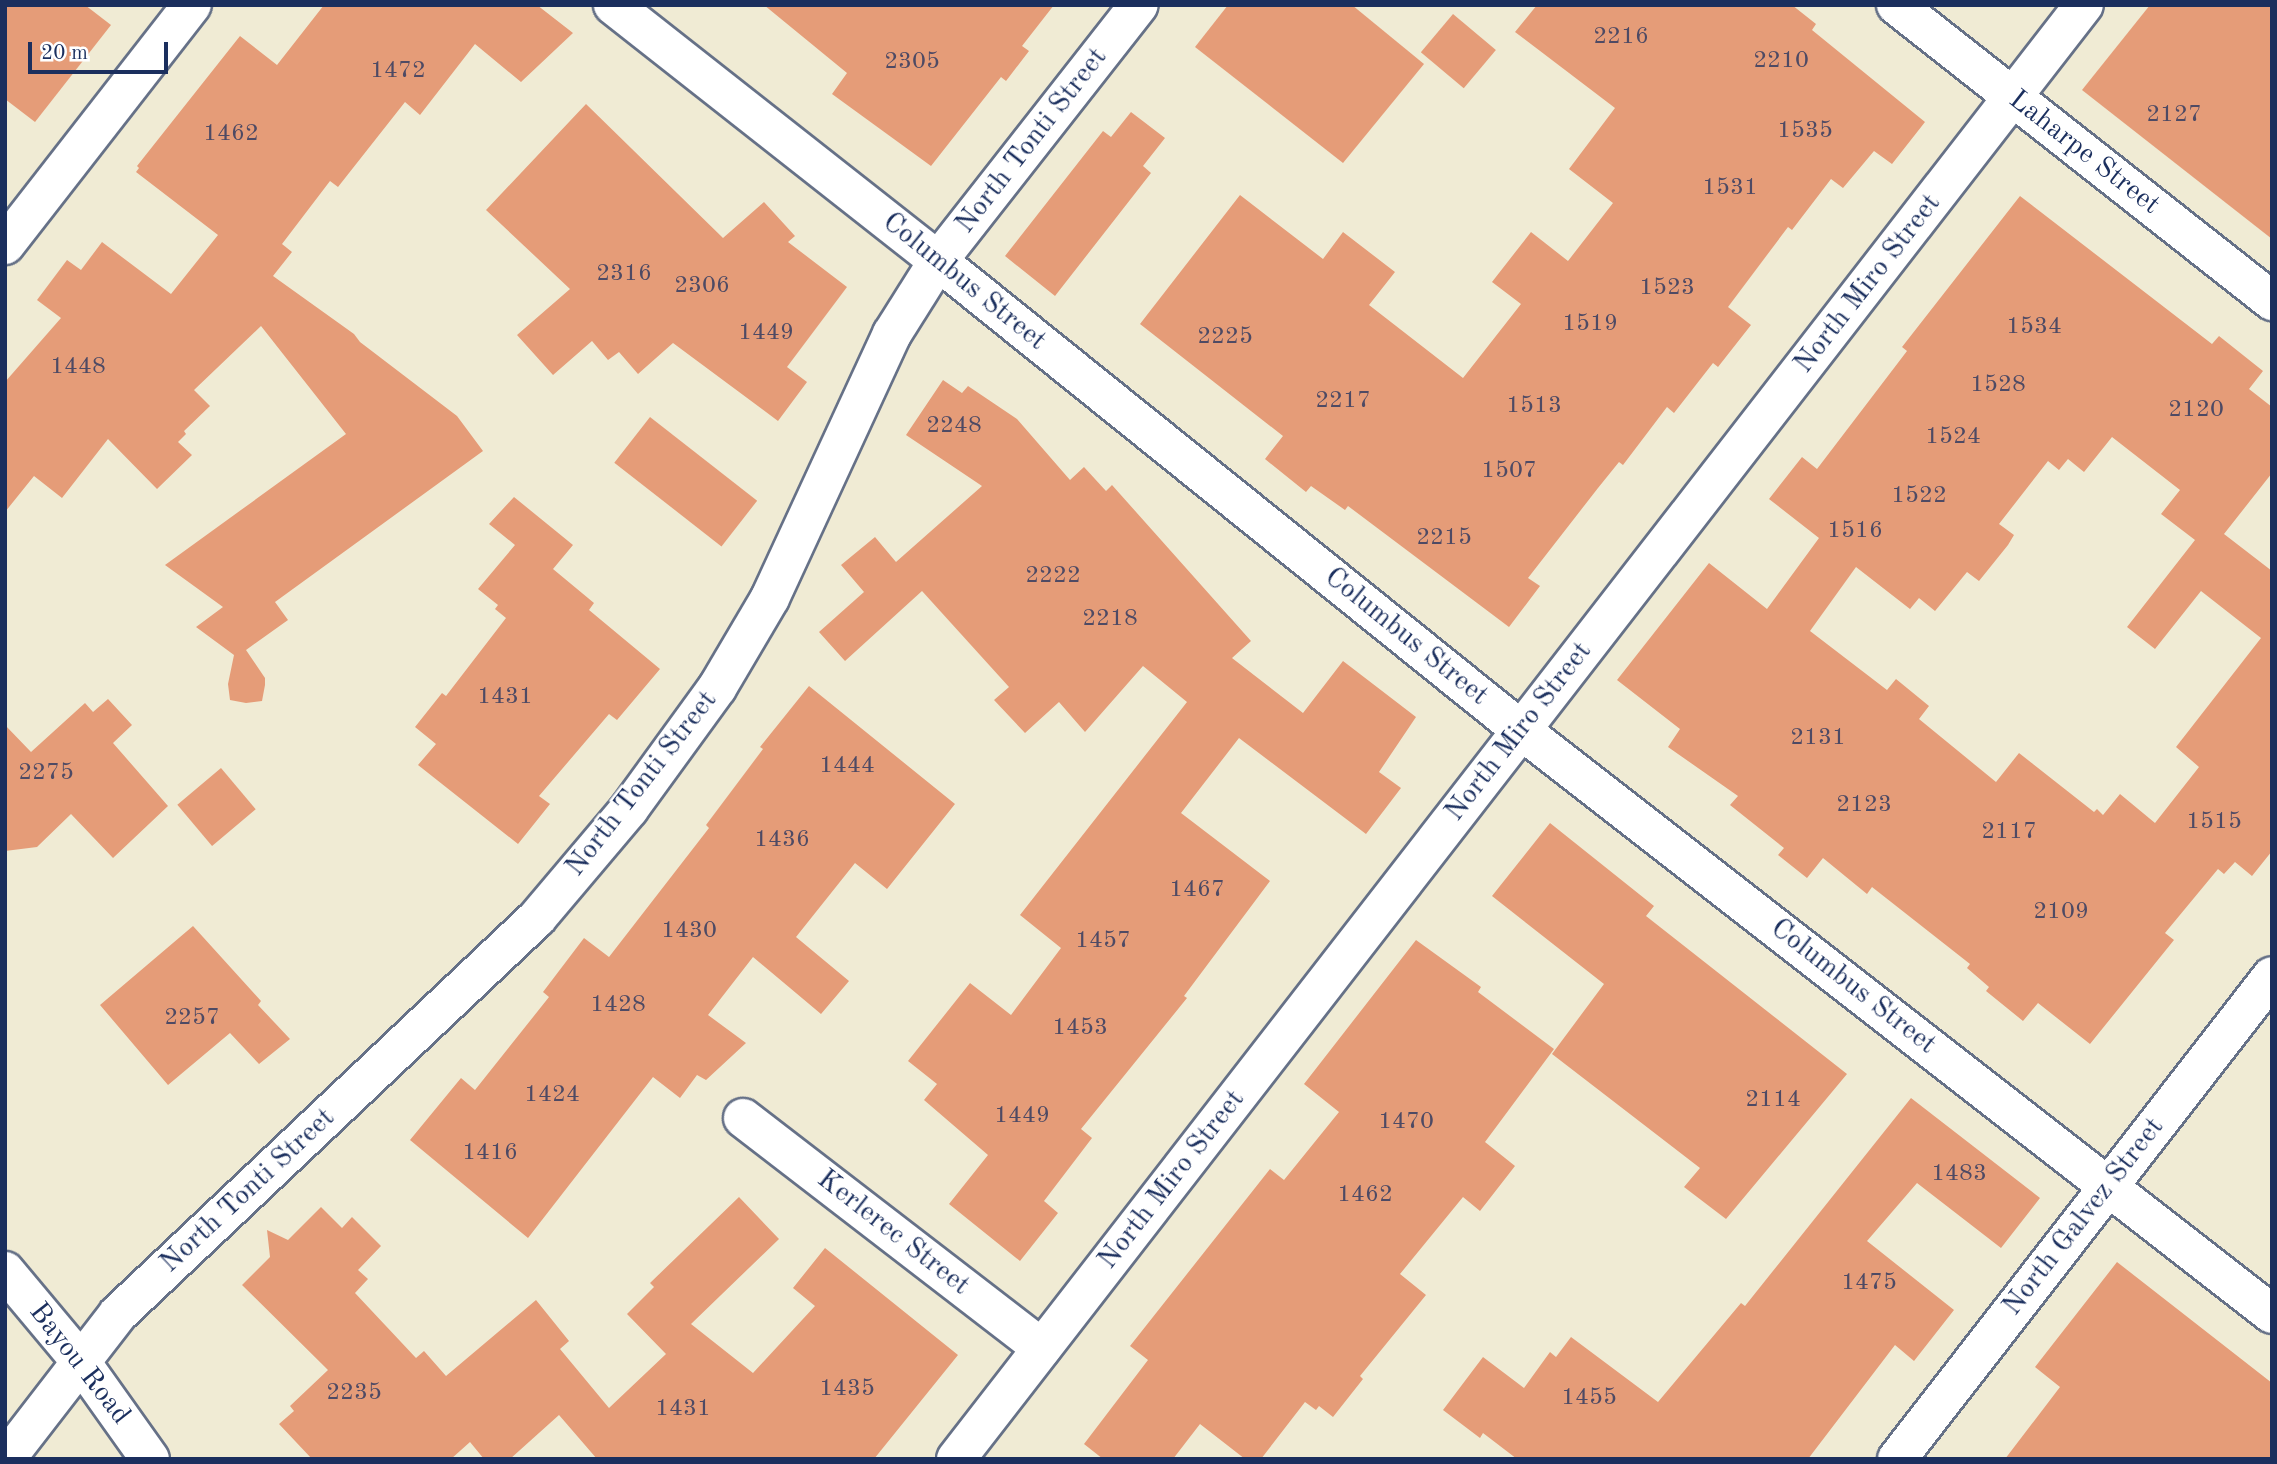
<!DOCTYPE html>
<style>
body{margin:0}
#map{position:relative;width:2277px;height:1464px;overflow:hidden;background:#f0ebd4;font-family:"Old Standard TT",serif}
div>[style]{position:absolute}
.building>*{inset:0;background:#e59c78;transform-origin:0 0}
.roads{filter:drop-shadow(2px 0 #667187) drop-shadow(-2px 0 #667187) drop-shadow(0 2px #667187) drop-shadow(0 -2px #667187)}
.minor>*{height:38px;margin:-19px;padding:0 19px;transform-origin:19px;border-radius:19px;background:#fff}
.tertiary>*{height:38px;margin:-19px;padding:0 19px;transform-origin:19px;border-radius:19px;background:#fff}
span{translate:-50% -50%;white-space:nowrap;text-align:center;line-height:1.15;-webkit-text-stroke:5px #fff;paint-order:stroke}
.number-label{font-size:24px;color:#4e4a64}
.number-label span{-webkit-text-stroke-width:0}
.street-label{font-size:28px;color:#1b2f5e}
.frame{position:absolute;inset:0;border:7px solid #1b2f5e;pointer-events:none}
.scale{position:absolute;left:28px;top:42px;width:140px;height:32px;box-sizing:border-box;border:4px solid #1b2f5e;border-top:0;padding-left:9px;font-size:21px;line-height:24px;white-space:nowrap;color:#1b2f5e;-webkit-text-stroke:5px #fff;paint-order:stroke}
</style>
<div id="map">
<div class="building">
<div style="clip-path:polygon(5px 5px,85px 5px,111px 25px,35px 122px,5px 99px)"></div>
<div style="clip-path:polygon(324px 5px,537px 5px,573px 33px,521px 82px,475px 44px,420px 115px,405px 102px,338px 187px,330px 181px,282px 244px,292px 252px,273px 276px,354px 334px,360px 342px,457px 416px,483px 451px,275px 602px,288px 620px,246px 650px,265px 678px,265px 685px,262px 701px,246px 703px,230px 700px,228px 684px,234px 655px,196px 627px,223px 607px,165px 565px,346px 434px,261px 326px,194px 390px,210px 406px,184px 431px,186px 434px,178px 442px,192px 455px,157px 489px,108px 439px,62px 498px,34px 476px,5px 512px,5px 382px,61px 318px,37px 300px,67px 260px,81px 270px,102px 242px,171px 294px,218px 235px,136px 172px,139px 168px,137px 166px,240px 36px,277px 65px)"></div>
<div style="clip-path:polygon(764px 5px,1054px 5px,1022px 46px,1029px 51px,1006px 81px,1001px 77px,931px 166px,832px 94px,847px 73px)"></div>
<div style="clip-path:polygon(1228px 5px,1352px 5px,1424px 64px,1343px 163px,1195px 47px)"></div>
<div style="clip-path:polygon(1537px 5px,1792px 5px,1816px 24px,1812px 30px,1925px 122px,1892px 164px,1874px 151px,1843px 188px,1831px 179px,1792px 230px,1788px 227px,1728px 307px,1751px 325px,1718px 367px,1713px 363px,1674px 413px,1667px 407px,1623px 465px,1619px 462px,1598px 488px,1528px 578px,1540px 586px,1509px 627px,1348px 506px,1345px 510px,1311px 486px,1306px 492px,1265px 459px,1283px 436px,1140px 324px,1240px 195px,1323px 259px,1343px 232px,1395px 272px,1369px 305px,1463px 378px,1521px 304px,1492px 282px,1531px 232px,1568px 261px,1613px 203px,1569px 169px,1615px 108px,1515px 32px)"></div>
<div style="clip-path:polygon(2150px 5px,2272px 5px,2272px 239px,2082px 90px)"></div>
<div style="left:1453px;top:14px;width:56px;height:50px;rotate:40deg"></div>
<div style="clip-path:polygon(586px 104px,723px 238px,764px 202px,795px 236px,788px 242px,847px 287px,787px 367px,807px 382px,778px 421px,673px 343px,638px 374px,619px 352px,608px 360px,592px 341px,553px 375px,517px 335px,570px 289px,486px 210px)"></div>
<div style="clip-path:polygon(1131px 112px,1165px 138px,1143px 166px,1151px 173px,1055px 296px,1005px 256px,1103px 131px,1111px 137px)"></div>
<div style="clip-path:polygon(evenodd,2020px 196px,2212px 344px,2219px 336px,2263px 371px,2249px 389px,2272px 407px,2272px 473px,2224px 534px,2272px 571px,2272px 851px,2252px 876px,2235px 862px,2224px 874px,2218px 869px,2165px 933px,2174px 940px,2090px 1044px,2038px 1003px,2023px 1021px,1986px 991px,1989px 987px,1967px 968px,1970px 964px,1872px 887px,1867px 894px,1823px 858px,1807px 878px,1778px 855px,1784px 848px,1730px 805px,1738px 796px,1668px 747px,1680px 729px,1617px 680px,1709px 563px,1767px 609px,1819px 538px,1769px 499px,1802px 457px,1817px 469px,1907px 351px,1902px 347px,2020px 196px,2112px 437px,2180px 490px,2161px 514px,2195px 540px,2127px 627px,2155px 649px,2201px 591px,2261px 638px,2176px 747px,2199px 767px,2155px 823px,2120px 794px,2103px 815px,2097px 809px,2094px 812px,2019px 753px,1996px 782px,1919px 719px,1929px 706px,1896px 679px,1887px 690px,1810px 631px,1856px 567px,1910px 609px,1919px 598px,1935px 611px,1967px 572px,1979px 581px,2008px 545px,2014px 535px,1999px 524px,2048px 461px,2059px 470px,2068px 459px,2084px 472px,2112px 437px)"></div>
<div style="clip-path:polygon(943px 380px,962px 393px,968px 386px,1017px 419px,1070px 480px,1084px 467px,1106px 491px,1112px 485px,1251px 641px,1232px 658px,1303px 713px,1343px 661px,1416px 717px,1379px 772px,1401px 788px,1366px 834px,1239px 738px,1181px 813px,1270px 881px,1184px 996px,1187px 998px,1081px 1129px,1092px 1138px,1044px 1201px,1058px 1213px,1020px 1261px,949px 1204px,988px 1155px,924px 1100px,937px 1084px,908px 1061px,970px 983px,1011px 1015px,1061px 948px,1020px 915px,1187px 702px,1143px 666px,1085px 732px,1059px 702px,1025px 733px,994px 700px,1009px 687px,922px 591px,845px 661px,819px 632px,864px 592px,841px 565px,875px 537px,896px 562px,982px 486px,906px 435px)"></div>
<div style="left:650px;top:417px;width:136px;height:58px;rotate:38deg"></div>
<div style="clip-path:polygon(514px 497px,573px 545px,553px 569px,594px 603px,589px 610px,660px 669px,617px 720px,609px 714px,539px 796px,550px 804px,518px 844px,418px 765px,436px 744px,415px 727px,442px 693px,446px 696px,506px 618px,495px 609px,498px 605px,478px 589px,515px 545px,489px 524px)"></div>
<div style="clip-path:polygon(809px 686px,955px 804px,887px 889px,855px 863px,796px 937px,849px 981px,821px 1014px,753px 957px,708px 1015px,746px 1043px,706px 1080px,697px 1075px,680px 1098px,653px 1077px,528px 1238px,410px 1140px,461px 1078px,475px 1090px,549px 997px,543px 992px,584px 938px,609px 957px,709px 828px,706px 825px,763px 749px,760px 747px)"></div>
<div style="clip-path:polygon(108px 699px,132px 725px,113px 743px,168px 806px,113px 858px,71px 814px,37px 847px,5px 851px,5px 725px,31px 752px,85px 703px,93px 712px)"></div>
<div style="left:221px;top:768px;width:54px;height:57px;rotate:50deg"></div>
<div style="clip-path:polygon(1550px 823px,1654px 906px,1646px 916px,1847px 1074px,1726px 1219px,1684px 1187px,1700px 1168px,1552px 1054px,1604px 984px,1492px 896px)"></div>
<div style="clip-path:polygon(193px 926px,261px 1001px,258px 1005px,290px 1039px,259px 1064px,230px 1033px,168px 1085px,100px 1005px)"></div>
<div style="clip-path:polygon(1416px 940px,1481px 987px,1478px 992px,1554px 1049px,1485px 1142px,1515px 1166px,1480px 1211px,1463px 1197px,1400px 1274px,1426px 1295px,1360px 1376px,1363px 1379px,1333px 1417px,1319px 1406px,1316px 1410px,1305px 1402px,1261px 1459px,1245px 1459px,1200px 1424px,1173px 1459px,1103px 1459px,1084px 1444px,1148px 1360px,1130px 1346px,1270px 1169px,1284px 1180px,1339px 1112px,1304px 1084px)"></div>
<div style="clip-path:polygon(1911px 1098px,2040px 1198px,2001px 1248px,1917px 1183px,1867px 1241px,1954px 1310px,1914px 1361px,1895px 1345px,1808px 1459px,1517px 1459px,1483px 1433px,1480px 1438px,1443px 1410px,1483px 1357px,1524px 1388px,1550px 1352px,1556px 1357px,1571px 1337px,1658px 1402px,1741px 1303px,1745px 1306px)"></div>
<div style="clip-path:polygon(739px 1197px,779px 1239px,691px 1324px,753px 1373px,815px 1306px,793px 1288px,825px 1248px,958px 1355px,874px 1459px,597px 1459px,559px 1415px,510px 1459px,484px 1459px,470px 1442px,451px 1459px,312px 1459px,279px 1424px,294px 1411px,290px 1406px,328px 1370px,242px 1285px,270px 1257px,267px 1230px,288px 1240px,321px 1207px,342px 1228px,352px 1217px,381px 1246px,358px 1270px,368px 1279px,355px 1293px,416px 1358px,424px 1351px,446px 1376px,536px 1300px,569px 1341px,560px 1349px,609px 1408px,666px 1354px,627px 1314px,654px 1287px,650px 1283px)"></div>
<div style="clip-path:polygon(2117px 1262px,2272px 1383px,2272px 1459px,2005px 1459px,2060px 1387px,2035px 1367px)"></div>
</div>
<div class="roads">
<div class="minor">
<div style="left:613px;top:5px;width:414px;rotate:38.2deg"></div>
<div style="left:938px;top:261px;width:748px;rotate:38.82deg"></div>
<div style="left:1521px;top:730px;width:951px;rotate:37.87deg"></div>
<div style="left:1896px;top:5px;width:479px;rotate:38.2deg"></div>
<div style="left:5px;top:245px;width:304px;rotate:-52.1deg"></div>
<div style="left:743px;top:1118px;width:377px;rotate:37.6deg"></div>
<div style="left:5px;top:1271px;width:119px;rotate:50.1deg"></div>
<div style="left:81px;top:1362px;width:119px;rotate:54.6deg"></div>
<div style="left:6px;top:1459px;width:183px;rotate:-52.3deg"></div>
<div style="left:118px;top:1314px;width:577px;rotate:-43.38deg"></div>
<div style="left:537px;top:918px;width:143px;rotate:-49.8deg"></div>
<div style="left:629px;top:809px;width:150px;rotate:-54deg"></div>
<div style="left:717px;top:688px;width:104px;rotate:-59.5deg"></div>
<div style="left:770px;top:598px;width:291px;rotate:-65.2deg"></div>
<div style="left:892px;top:334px;width:86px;rotate:-57.8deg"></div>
<div style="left:938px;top:261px;width:325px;rotate:-51.9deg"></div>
</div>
<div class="tertiary">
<div style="left:956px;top:1459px;width:1840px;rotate:-52.2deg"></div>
<div style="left:1897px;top:1459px;width:611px;rotate:-52.17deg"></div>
</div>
</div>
<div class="number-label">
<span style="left:1621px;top:38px">2216</span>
<span style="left:1781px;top:62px">2210</span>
<span style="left:912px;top:63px">2305</span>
<span style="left:398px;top:72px">1472</span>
<span style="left:2174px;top:116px">2127</span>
<span style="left:1805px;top:132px">1535</span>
<span style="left:231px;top:135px">1462</span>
<span style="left:1730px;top:189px">1531</span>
<span style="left:624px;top:275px">2316</span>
<span style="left:702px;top:287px">2306</span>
<span style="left:1667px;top:289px">1523</span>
<span style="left:1590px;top:325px">1519</span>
<span style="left:2034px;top:328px">1534</span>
<span style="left:766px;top:334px">1449</span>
<span style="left:1225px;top:338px">2225</span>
<span style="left:78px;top:368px">1448</span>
<span style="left:1998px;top:386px">1528</span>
<span style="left:1343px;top:402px">2217</span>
<span style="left:1534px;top:407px">1513</span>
<span style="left:2196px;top:411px">2120</span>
<span style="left:954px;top:427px">2248</span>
<span style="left:1953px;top:438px">1524</span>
<span style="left:1509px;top:472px">1507</span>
<span style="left:1919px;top:497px">1522</span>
<span style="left:1855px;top:532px">1516</span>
<span style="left:1444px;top:539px">2215</span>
<span style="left:1053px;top:577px">2222</span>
<span style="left:1110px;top:620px">2218</span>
<span style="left:505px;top:698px">1431</span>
<span style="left:1818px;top:739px">2131</span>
<span style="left:847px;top:767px">1444</span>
<span style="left:46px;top:774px">2275</span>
<span style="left:1864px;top:806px">2123</span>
<span style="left:2214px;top:823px">1515</span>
<span style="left:2009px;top:833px">2117</span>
<span style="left:782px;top:841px">1436</span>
<span style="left:1197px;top:891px">1467</span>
<span style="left:2061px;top:913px">2109</span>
<span style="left:689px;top:932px">1430</span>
<span style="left:1103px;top:942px">1457</span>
<span style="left:618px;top:1006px">1428</span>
<span style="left:192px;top:1019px">2257</span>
<span style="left:1080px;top:1029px">1453</span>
<span style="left:552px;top:1096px">1424</span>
<span style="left:1773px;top:1101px">2114</span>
<span style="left:1022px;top:1117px">1449</span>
<span style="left:1406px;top:1123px">1470</span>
<span style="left:490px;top:1154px">1416</span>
<span style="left:1959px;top:1175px">1483</span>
<span style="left:1365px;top:1196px">1462</span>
<span style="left:1869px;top:1284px">1475</span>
<span style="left:847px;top:1390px">1435</span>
<span style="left:354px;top:1394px">2235</span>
<span style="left:1589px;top:1399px">1455</span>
<span style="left:683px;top:1410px">1431</span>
</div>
<div class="street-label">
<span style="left:1032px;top:141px;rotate:-52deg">North Tonti Street</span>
<span style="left:2084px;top:153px;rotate:38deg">Laharpe Street</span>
<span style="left:964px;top:282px;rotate:39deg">Columbus Street</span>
<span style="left:1868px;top:284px;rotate:-52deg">North Miro Street</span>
<span style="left:1406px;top:637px;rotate:39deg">Columbus Street</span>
<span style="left:1519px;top:732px;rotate:-52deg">North Miro Street</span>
<span style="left:642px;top:784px;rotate:-52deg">North Tonti Street</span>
<span style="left:1853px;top:987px;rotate:38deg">Columbus Street</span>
<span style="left:1172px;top:1180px;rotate:-52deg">North Miro Street</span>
<span style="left:248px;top:1191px;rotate:-43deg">North Tonti Street</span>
<span style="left:2084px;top:1217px;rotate:-52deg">North Galvez Street</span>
<span style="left:893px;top:1233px;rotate:38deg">Kerlerec Street</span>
<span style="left:79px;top:1364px;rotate:52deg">Bayou Road</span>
</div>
<div class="frame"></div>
<div class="scale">20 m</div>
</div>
